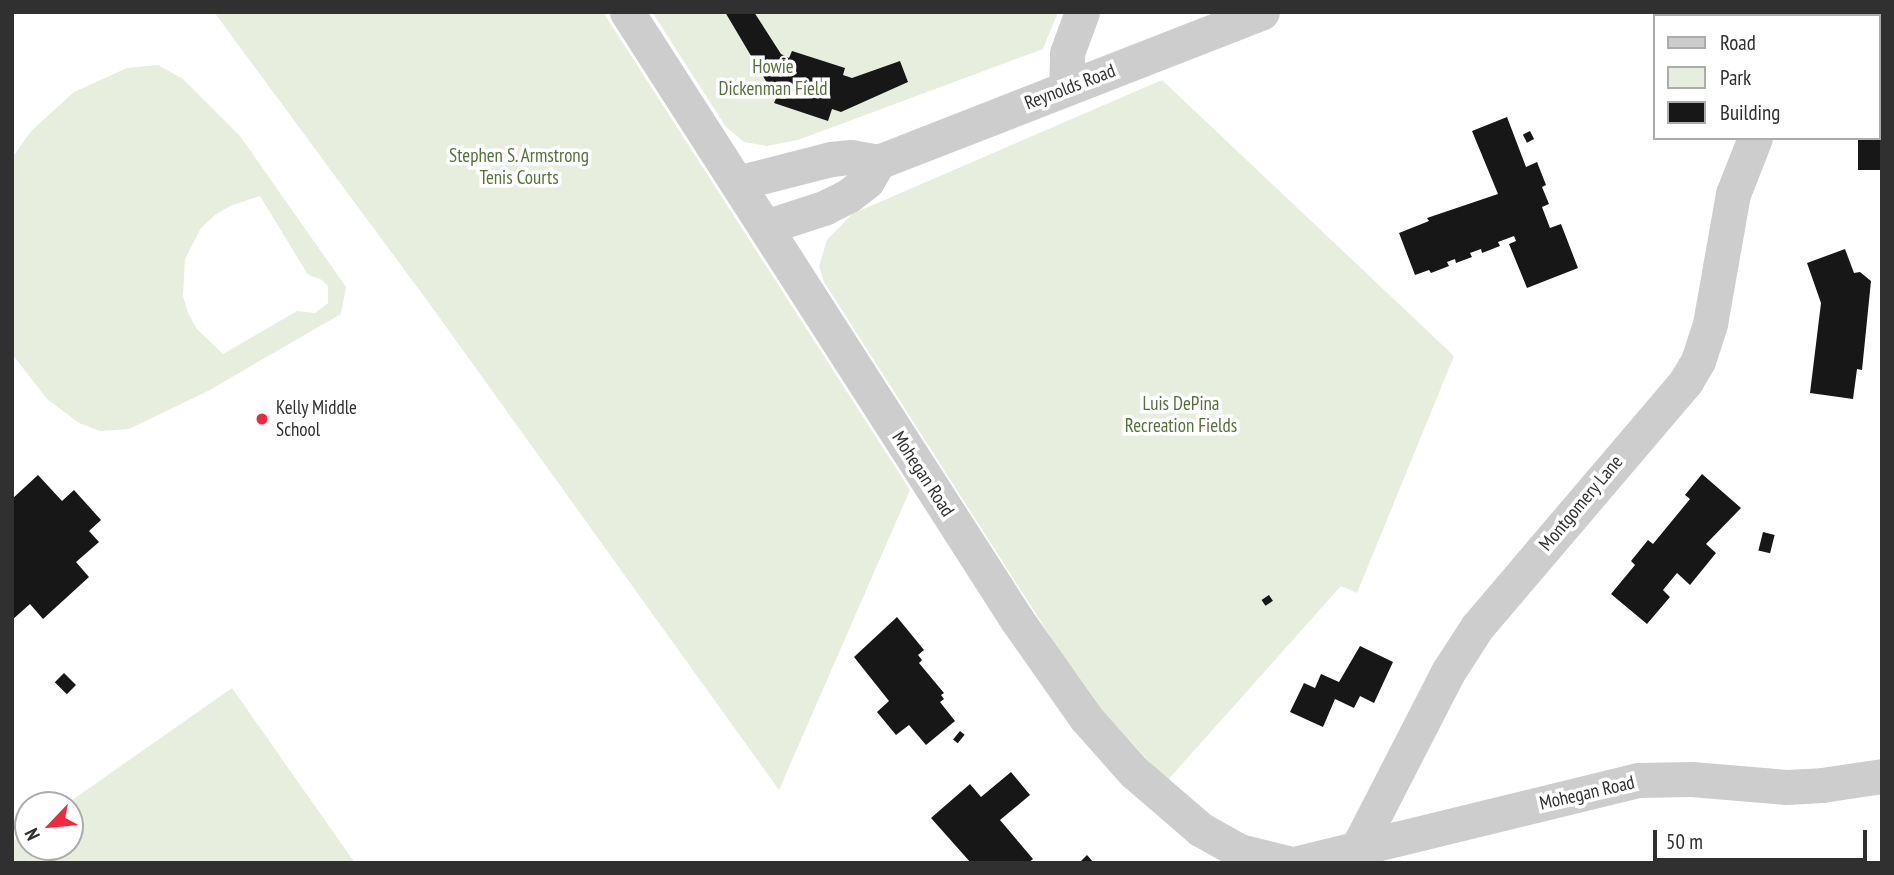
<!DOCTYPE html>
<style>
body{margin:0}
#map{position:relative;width:1894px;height:875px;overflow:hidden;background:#fff;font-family:"PT Sans Narrow",sans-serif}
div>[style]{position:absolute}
.green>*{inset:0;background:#e7eede}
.building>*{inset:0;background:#171717;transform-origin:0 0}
.street>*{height:35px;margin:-17.5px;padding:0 17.5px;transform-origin:17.5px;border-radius:17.5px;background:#cdcdcd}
.dots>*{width:19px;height:19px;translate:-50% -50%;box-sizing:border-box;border:4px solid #fff;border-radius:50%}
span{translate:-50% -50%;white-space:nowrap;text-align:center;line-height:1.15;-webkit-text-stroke:7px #fff;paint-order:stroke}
.park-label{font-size:19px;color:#55703a}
.street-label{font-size:19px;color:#303030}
.poi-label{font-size:19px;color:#303030}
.left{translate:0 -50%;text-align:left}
.frame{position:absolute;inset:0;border:14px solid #303030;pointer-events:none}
.legend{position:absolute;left:1653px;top:14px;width:228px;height:126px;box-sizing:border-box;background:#fff;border:2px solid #acacac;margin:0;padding:9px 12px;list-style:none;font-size:21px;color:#303030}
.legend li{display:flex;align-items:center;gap:14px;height:35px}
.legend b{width:35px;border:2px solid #acacac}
.north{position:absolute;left:14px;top:791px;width:70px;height:70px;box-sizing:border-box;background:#fff;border:2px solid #acacac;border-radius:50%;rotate:244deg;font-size:19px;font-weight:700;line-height:28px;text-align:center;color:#303030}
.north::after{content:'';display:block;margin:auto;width:24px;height:32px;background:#f2283f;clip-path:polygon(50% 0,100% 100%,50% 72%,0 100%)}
.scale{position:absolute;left:1653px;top:830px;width:214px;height:32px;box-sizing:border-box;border:4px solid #303030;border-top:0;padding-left:9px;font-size:21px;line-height:24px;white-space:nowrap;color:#303030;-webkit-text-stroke:5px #fff;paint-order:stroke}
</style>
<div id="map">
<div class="green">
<div style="clip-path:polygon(214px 12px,603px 12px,910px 490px,779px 790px,434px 310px)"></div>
<div style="clip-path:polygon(652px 12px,1058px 12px,1043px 49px,798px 140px,767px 146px,744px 142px,726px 127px)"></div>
<div style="clip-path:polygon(evenodd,158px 65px,183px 79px,240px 136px,346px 287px,341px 314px,208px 391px,129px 429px,100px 431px,79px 423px,47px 399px,12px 354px,12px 158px,31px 131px,74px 92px,127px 68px,158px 65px,260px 196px,308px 275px,322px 280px,328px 286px,328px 303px,315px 313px,297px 311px,223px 354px,197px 329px,188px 313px,183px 296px,185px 259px,201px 228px,215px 215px,230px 206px,260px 196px)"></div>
<div style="clip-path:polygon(1162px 80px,1454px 356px,1357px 593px,1341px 586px,1167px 781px,1087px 694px,824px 282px,819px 266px,827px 240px,852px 214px)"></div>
<div style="clip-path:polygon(232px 688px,355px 863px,12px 863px,12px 842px,28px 831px,28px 847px,70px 847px,70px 805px,65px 805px)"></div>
</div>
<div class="building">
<div style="clip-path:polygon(725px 12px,754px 12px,781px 54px,789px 58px,792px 51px,845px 68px,843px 75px,852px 78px,900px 61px,908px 82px,841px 112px,832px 109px,828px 121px,774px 103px,779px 92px,770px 88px)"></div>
<div style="clip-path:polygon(1507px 117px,1526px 167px,1537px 162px,1546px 185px,1542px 187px,1549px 204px,1542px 207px,1550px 228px,1561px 224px,1578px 268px,1527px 288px,1509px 244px,1516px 241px,1514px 236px,1498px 242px,1500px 246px,1482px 253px,1481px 249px,1470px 253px,1472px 257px,1456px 263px,1455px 259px,1447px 262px,1449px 266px,1431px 273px,1429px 270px,1415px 275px,1399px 233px,1429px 221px,1427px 218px,1498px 194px,1472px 131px)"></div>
<div style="left:1530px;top:131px;width:9px;height:8px;rotate:63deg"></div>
<div style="left:1882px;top:140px;width:30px;height:24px;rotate:90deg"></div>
<div style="clip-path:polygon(1845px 249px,1854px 273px,1860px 272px,1871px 281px,1862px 370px,1857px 369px,1853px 399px,1810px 393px,1821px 303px,1807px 263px)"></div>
<div style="clip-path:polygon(1702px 474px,1741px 508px,1706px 544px,1716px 553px,1690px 585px,1677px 573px,1663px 590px,1670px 597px,1647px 624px,1611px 594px,1635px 565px,1631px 561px,1648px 540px,1653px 544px,1690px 499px,1685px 495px)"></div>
<div style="clip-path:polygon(38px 475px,62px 501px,74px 490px,101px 520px,89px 531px,99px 542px,76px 562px,89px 577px,43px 619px,30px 604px,12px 620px,12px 499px)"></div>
<div style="left:1763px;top:532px;width:12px;height:19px;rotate:14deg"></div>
<div style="left:1269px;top:595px;width:7px;height:9px;rotate:56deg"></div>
<div style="clip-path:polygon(897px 617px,924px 650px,918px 655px,922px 660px,919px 663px,944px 693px,941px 695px,944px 699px,940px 702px,955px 721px,926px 745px,909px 725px,896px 735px,877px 712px,889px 701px,854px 657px)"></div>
<div style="clip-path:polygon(1360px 646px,1393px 662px,1374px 703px,1360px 696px,1354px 708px,1335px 699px,1323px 727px,1290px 712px,1304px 683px,1315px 688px,1321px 674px,1339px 682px)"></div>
<div style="left:64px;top:673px;width:17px;height:13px;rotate:45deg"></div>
<div style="left:960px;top:731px;width:6px;height:11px;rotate:39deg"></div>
<div style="clip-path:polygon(1011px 772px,1030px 795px,1000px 820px,1033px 859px,1028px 863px,971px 863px,931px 818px,970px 784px,981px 797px)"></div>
<div style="clip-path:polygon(1087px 855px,1094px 863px,1079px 863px)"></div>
</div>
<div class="street">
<div style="left:627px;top:12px;width:722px;rotate:57.32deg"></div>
<div style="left:1017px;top:620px;width:120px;rotate:54.9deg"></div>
<div style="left:1086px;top:718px;width:72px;rotate:48.4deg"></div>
<div style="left:1134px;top:772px;width:87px;rotate:40.8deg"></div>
<div style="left:1200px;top:829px;width:45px;rotate:29.4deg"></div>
<div style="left:1239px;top:851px;width:49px;rotate:14deg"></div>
<div style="left:1830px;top:16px;width:4px;rotate:-76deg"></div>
<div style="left:1066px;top:88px;width:35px;rotate:-88deg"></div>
<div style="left:1067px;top:53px;width:44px;rotate:-69.9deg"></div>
<div style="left:737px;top:183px;width:97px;rotate:-14.3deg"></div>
<div style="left:831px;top:159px;width:20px;rotate:-6deg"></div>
<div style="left:851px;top:157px;width:27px;rotate:10deg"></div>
<div style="left:878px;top:162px;width:412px;rotate:-21.3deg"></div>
<div style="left:765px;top:227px;width:62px;rotate:-17.9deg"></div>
<div style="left:824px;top:208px;width:27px;rotate:-27deg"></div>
<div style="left:848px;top:196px;width:24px;rotate:-38deg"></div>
<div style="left:867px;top:181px;width:22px;rotate:-60deg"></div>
<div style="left:1357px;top:849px;width:199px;rotate:-62.8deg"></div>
<div style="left:1448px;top:672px;width:54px;rotate:-57.2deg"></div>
<div style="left:1477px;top:627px;width:323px;rotate:-49.6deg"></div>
<div style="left:1686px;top:381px;width:23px;rotate:-59deg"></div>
<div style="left:1698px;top:361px;width:39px;rotate:-72deg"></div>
<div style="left:1710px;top:324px;width:132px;rotate:-80deg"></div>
<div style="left:1733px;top:194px;width:60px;rotate:-68.6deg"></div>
<div style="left:1298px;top:863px;width:350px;rotate:-13.7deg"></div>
<div style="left:1638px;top:780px;width:53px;rotate:-1.1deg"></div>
<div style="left:1691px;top:779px;width:95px;rotate:4.8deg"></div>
<div style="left:1786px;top:787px;width:36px;rotate:-3deg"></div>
<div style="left:1822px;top:785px;width:61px;rotate:-8.5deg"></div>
</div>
<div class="dots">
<div style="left:262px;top:419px;background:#f2283f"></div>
</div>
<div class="park-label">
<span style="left:773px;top:78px">Howie<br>Dickenman Field</span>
<span style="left:519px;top:167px">Stephen S. Armstrong<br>Tenis Courts</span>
<span style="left:1181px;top:415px">Luis DePina<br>Recreation Fields</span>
</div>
<div class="street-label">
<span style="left:1070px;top:87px;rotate:-21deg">Reynolds Road</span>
<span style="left:923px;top:474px;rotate:57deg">Mohegan Road</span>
<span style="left:1581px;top:503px;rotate:-50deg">Montgomery Lane</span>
<span style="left:1587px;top:793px;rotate:-13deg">Mohegan Road</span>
</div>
<div class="poi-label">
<span class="left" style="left:276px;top:419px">Kelly Middle<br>School</span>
</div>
<div class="frame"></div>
<ul class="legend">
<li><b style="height:9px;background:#cdcdcd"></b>Road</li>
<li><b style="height:19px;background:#e7eede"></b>Park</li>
<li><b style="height:19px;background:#171717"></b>Building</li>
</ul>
<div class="north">N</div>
<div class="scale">50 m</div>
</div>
